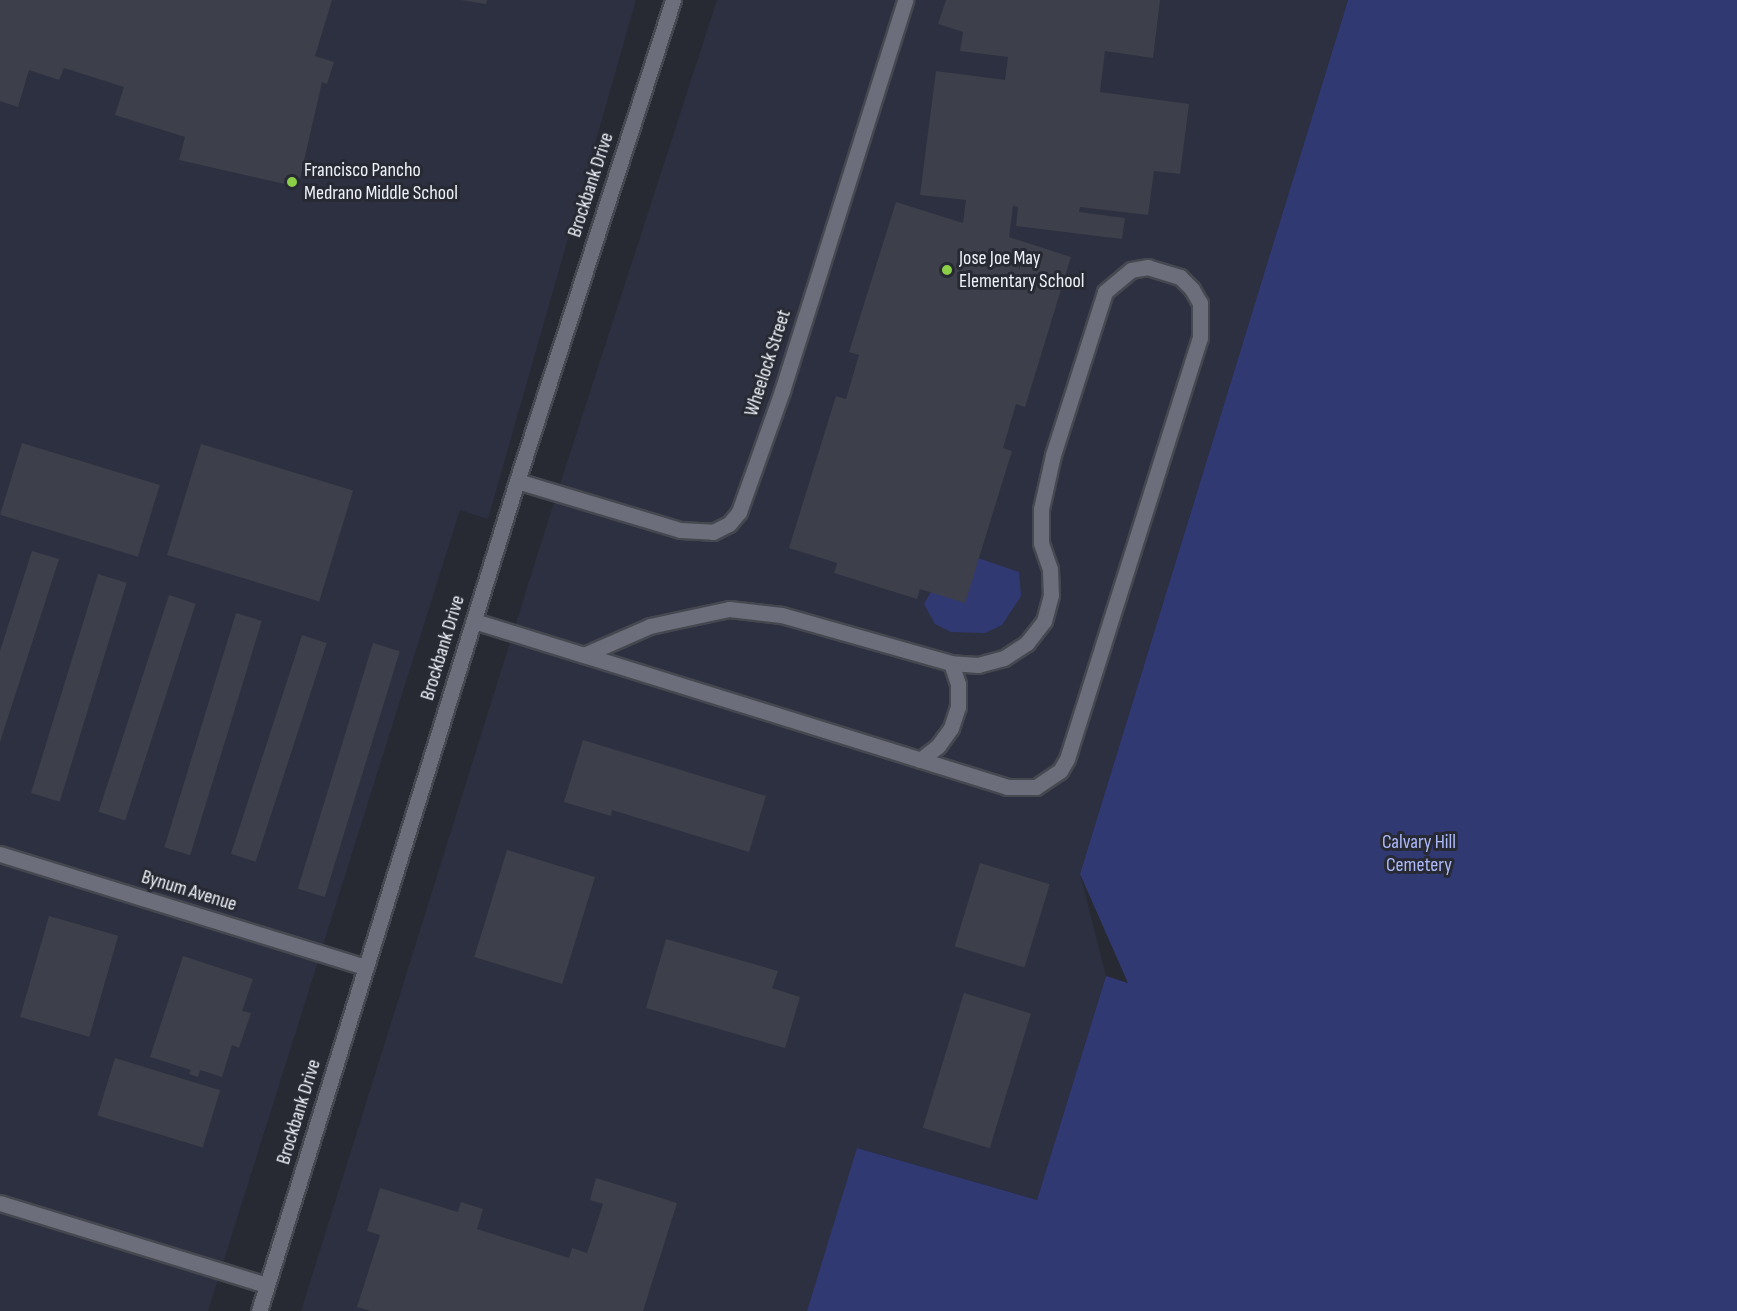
<!DOCTYPE html>
<style>
body{margin:0}
#map{position:relative;width:1737px;height:1311px;overflow:hidden;background:#272933;font-family:"Sofia Sans Condensed",sans-serif}
div>[style]{position:absolute}
.built>*{inset:0;background:#2d3040}
.green>*{inset:0;background:#313973}
.building>*{inset:0;background:#3d3f4a;transform-origin:0 0}
.roads{filter:drop-shadow(2px 0 #464850) drop-shadow(-2px 0 #464850) drop-shadow(0 2px #464850) drop-shadow(0 -2px #464850)}
.minor>*{height:15px;margin:-7.5px;padding:0 7.5px;transform-origin:7.5px;border-radius:7.5px;background:#6c6f7b}
.dots>*{width:16px;height:16px;translate:-50% -50%;box-sizing:border-box;border:3px solid #272933;border-radius:50%}
span{translate:-50% -50%;white-space:nowrap;text-align:center;line-height:1.15;-webkit-text-stroke:6px #272933;paint-order:stroke}
.poi-label{font-size:20px;color:#eff1f8}
.left{translate:0 -50%;text-align:left}
.street-label{font-size:20px;color:#eff1f8}
.park-label{font-size:20px;color:#aebbfc}
</style>
<div id="map">
<div class="built">
<div style="clip-path:polygon(0 0,636px 0,488px 519px,460px 510px,208px 1311px,0 1311px)"></div>
<div style="clip-path:polygon(717px 0,1348px 0,1080px 874px,1106px 976px,1037px 1200px,858px 1148px,807px 1311px,301px 1311px,542px 540px)"></div>
</div>
<div class="green">
<div style="clip-path:polygon(1348px 0,1737px 0,1737px 1311px,807px 1311px,857px 1148px,1037px 1200px,1106px 976px,1128px 983px,1080px 874px)"></div>
<div style="clip-path:polygon(978px 558px,1019px 572px,1021px 596px,1002px 625px,985px 633px,951px 632px,935px 624px,924px 604px,931px 592px)"></div>
</div>
<div class="building">
<div style="clip-path:polygon(0 0,332px 0,315px 56px,334px 62px,327px 84px,322px 82px,298px 187px,179px 160px,185px 137px,115px 115px,124px 87px,64px 68px,59px 80px,29px 70px,18px 107px,0 101px)"></div>
<div style="clip-path:polygon(461px 0,487px 0,486px 4px)"></div>
<div style="clip-path:polygon(946px 0,1160px 0,1153px 58px,1105px 51px,1100px 92px,1189px 104px,1180px 174px,1154px 171px,1148px 215px,1080px 207px,1079px 212px,1125px 218px,1122px 239px,1016px 226px,1018px 207px,1013px 206px,1009px 237px,1071px 257px,1025px 407px,1016px 404px,1003px 448px,1012px 451px,965px 603px,920px 589px,917px 599px,834px 573px,837px 563px,789px 548px,836px 396px,846px 399px,859px 355px,849px 352px,896px 202px,963px 223px,966px 200px,920px 195px,936px 71px,1005px 80px,1008px 57px,960px 51px,963px 32px,938px 24px)"></div>
<div style="left:22px;top:443px;width:144px;height:75px;rotate:17deg"></div>
<div style="left:201px;top:444px;width:159px;height:116px;rotate:17deg"></div>
<div style="clip-path:polygon(32px 551px,59px 559px,0 742px,0 651px)"></div>
<div style="left:98px;top:574px;width:30px;height:229px;rotate:17deg"></div>
<div style="left:169px;top:595px;width:28px;height:228px;rotate:18deg"></div>
<div style="left:236px;top:613px;width:27px;height:245px;rotate:17deg"></div>
<div style="left:302px;top:635px;width:26px;height:230px;rotate:18deg"></div>
<div style="left:373px;top:643px;width:28px;height:257px;rotate:17deg"></div>
<div style="clip-path:polygon(583px 740px,766px 796px,749px 852px,612px 810px,611px 816px,564px 802px)"></div>
<div style="left:507px;top:850px;width:92px;height:112px;rotate:17deg"></div>
<div style="left:980px;top:863px;width:73px;height:87px;rotate:17deg"></div>
<div style="left:49px;top:916px;width:72px;height:105px;rotate:16deg"></div>
<div style="clip-path:polygon(666px 939px,778px 971px,772px 988px,800px 997px,785px 1048px,646px 1008px)"></div>
<div style="clip-path:polygon(183px 956px,253px 979px,242px 1011px,251px 1013px,239px 1048px,232px 1045px,222px 1077px,200px 1070px,198px 1077px,189px 1074px,191px 1070px,150px 1057px)"></div>
<div style="left:964px;top:993px;width:70px;height:141px;rotate:17deg"></div>
<div style="left:115px;top:1058px;width:110px;height:60px;rotate:17deg"></div>
<div style="clip-path:polygon(596px 1178px,677px 1203px,643px 1311px,371px 1311px,357px 1307px,380px 1235px,367px 1231px,380px 1188px,458px 1212px,461px 1202px,483px 1209px,477px 1229px,569px 1258px,572px 1248px,587px 1253px,603px 1204px,590px 1200px)"></div>
</div>
<div class="roads">
<div class="minor">
<div style="left:517px;top:481px;width:170px;rotate:16.7deg"></div>
<div style="left:680px;top:530px;width:33px;rotate:3deg"></div>
<div style="left:713px;top:532px;width:18px;rotate:-27deg"></div>
<div style="left:729px;top:524px;width:16px;rotate:-50deg"></div>
<div style="left:739px;top:512px;width:128px;rotate:-70.4deg"></div>
<div style="left:782px;top:391px;width:410px;rotate:-72.5deg"></div>
<div style="left:474px;top:621px;width:115px;rotate:17.2deg"></div>
<div style="left:584px;top:655px;width:443px;rotate:17.3deg"></div>
<div style="left:1007px;top:787px;width:29px"></div>
<div style="left:1036px;top:787px;width:29px;rotate:-34deg"></div>
<div style="left:1060px;top:771px;width:14px;rotate:-60deg"></div>
<div style="left:1067px;top:759px;width:442px;rotate:-72.5deg"></div>
<div style="left:1200px;top:338px;width:35px;rotate:-90deg"></div>
<div style="left:1200px;top:303px;width:16px;rotate:-120deg"></div>
<div style="left:1192px;top:289px;width:17px;rotate:-135deg"></div>
<div style="left:1180px;top:277px;width:34px;rotate:-163deg"></div>
<div style="left:1148px;top:267px;width:17px;rotate:170deg"></div>
<div style="left:1131px;top:270px;width:34px;rotate:140deg"></div>
<div style="left:1105px;top:292px;width:171px;rotate:107.7deg"></div>
<div style="left:1053px;top:455px;width:55px;rotate:102.5deg"></div>
<div style="left:1041px;top:509px;width:34px;rotate:90deg"></div>
<div style="left:1041px;top:543px;width:28px;rotate:71deg"></div>
<div style="left:1050px;top:569px;width:26px;rotate:88deg"></div>
<div style="left:1051px;top:595px;width:27px;rotate:105deg"></div>
<div style="left:1044px;top:621px;width:28px;rotate:128deg"></div>
<div style="left:1027px;top:643px;width:27px;rotate:147deg"></div>
<div style="left:1004px;top:658px;width:27px;rotate:165deg"></div>
<div style="left:978px;top:665px;width:27px;rotate:-176deg"></div>
<div style="left:951px;top:663px;width:177px;rotate:-164.2deg"></div>
<div style="left:781px;top:615px;width:52px;rotate:-173.4deg"></div>
<div style="left:729px;top:609px;width:81px;rotate:167.9deg"></div>
<div style="left:650px;top:626px;width:72px;rotate:156.3deg"></div>
<div style="left:920px;top:760px;width:23px;rotate:-38deg"></div>
<div style="left:938px;top:746px;width:22px;rotate:-54deg"></div>
<div style="left:951px;top:728px;width:22px;rotate:-72deg"></div>
<div style="left:958px;top:707px;width:23px;rotate:-90deg"></div>
<div style="left:958px;top:684px;width:22px;rotate:-108deg"></div>
<div style="left:0;top:854px;width:383px;rotate:17.2deg"></div>
<div style="left:0;top:1203px;width:279px;rotate:17.1deg"></div>
<div style="left:259px;top:1311px;width:869px;rotate:-72.73deg"></div>
<div style="left:517px;top:481px;width:506px;rotate:-72.03deg"></div>
</div>
</div>
<div class="dots">
<div style="left:292px;top:182px;background:#8bce47"></div>
<div style="left:947px;top:270px;background:#8bce47"></div>
</div>
<div class="poi-label">
<span class="left" style="left:304px;top:182px">Francisco Pancho<br>Medrano Middle School</span>
<span class="left" style="left:959px;top:270px">Jose Joe May<br>Elementary School</span>
</div>
<div class="street-label">
<span style="left:591px;top:185px;rotate:-72deg">Brockbank Drive</span>
<span style="left:768px;top:363px;rotate:-72deg">Wheelock Street</span>
<span style="left:443px;top:648px;rotate:-73deg">Brockbank Drive</span>
<span style="left:189px;top:891px;rotate:17deg">Bynum Avenue</span>
<span style="left:299px;top:1112px;rotate:-73deg">Brockbank Drive</span>
</div>
<div class="park-label">
<span style="left:1419px;top:854px">Calvary Hill<br>Cemetery</span>
</div>
</div>
